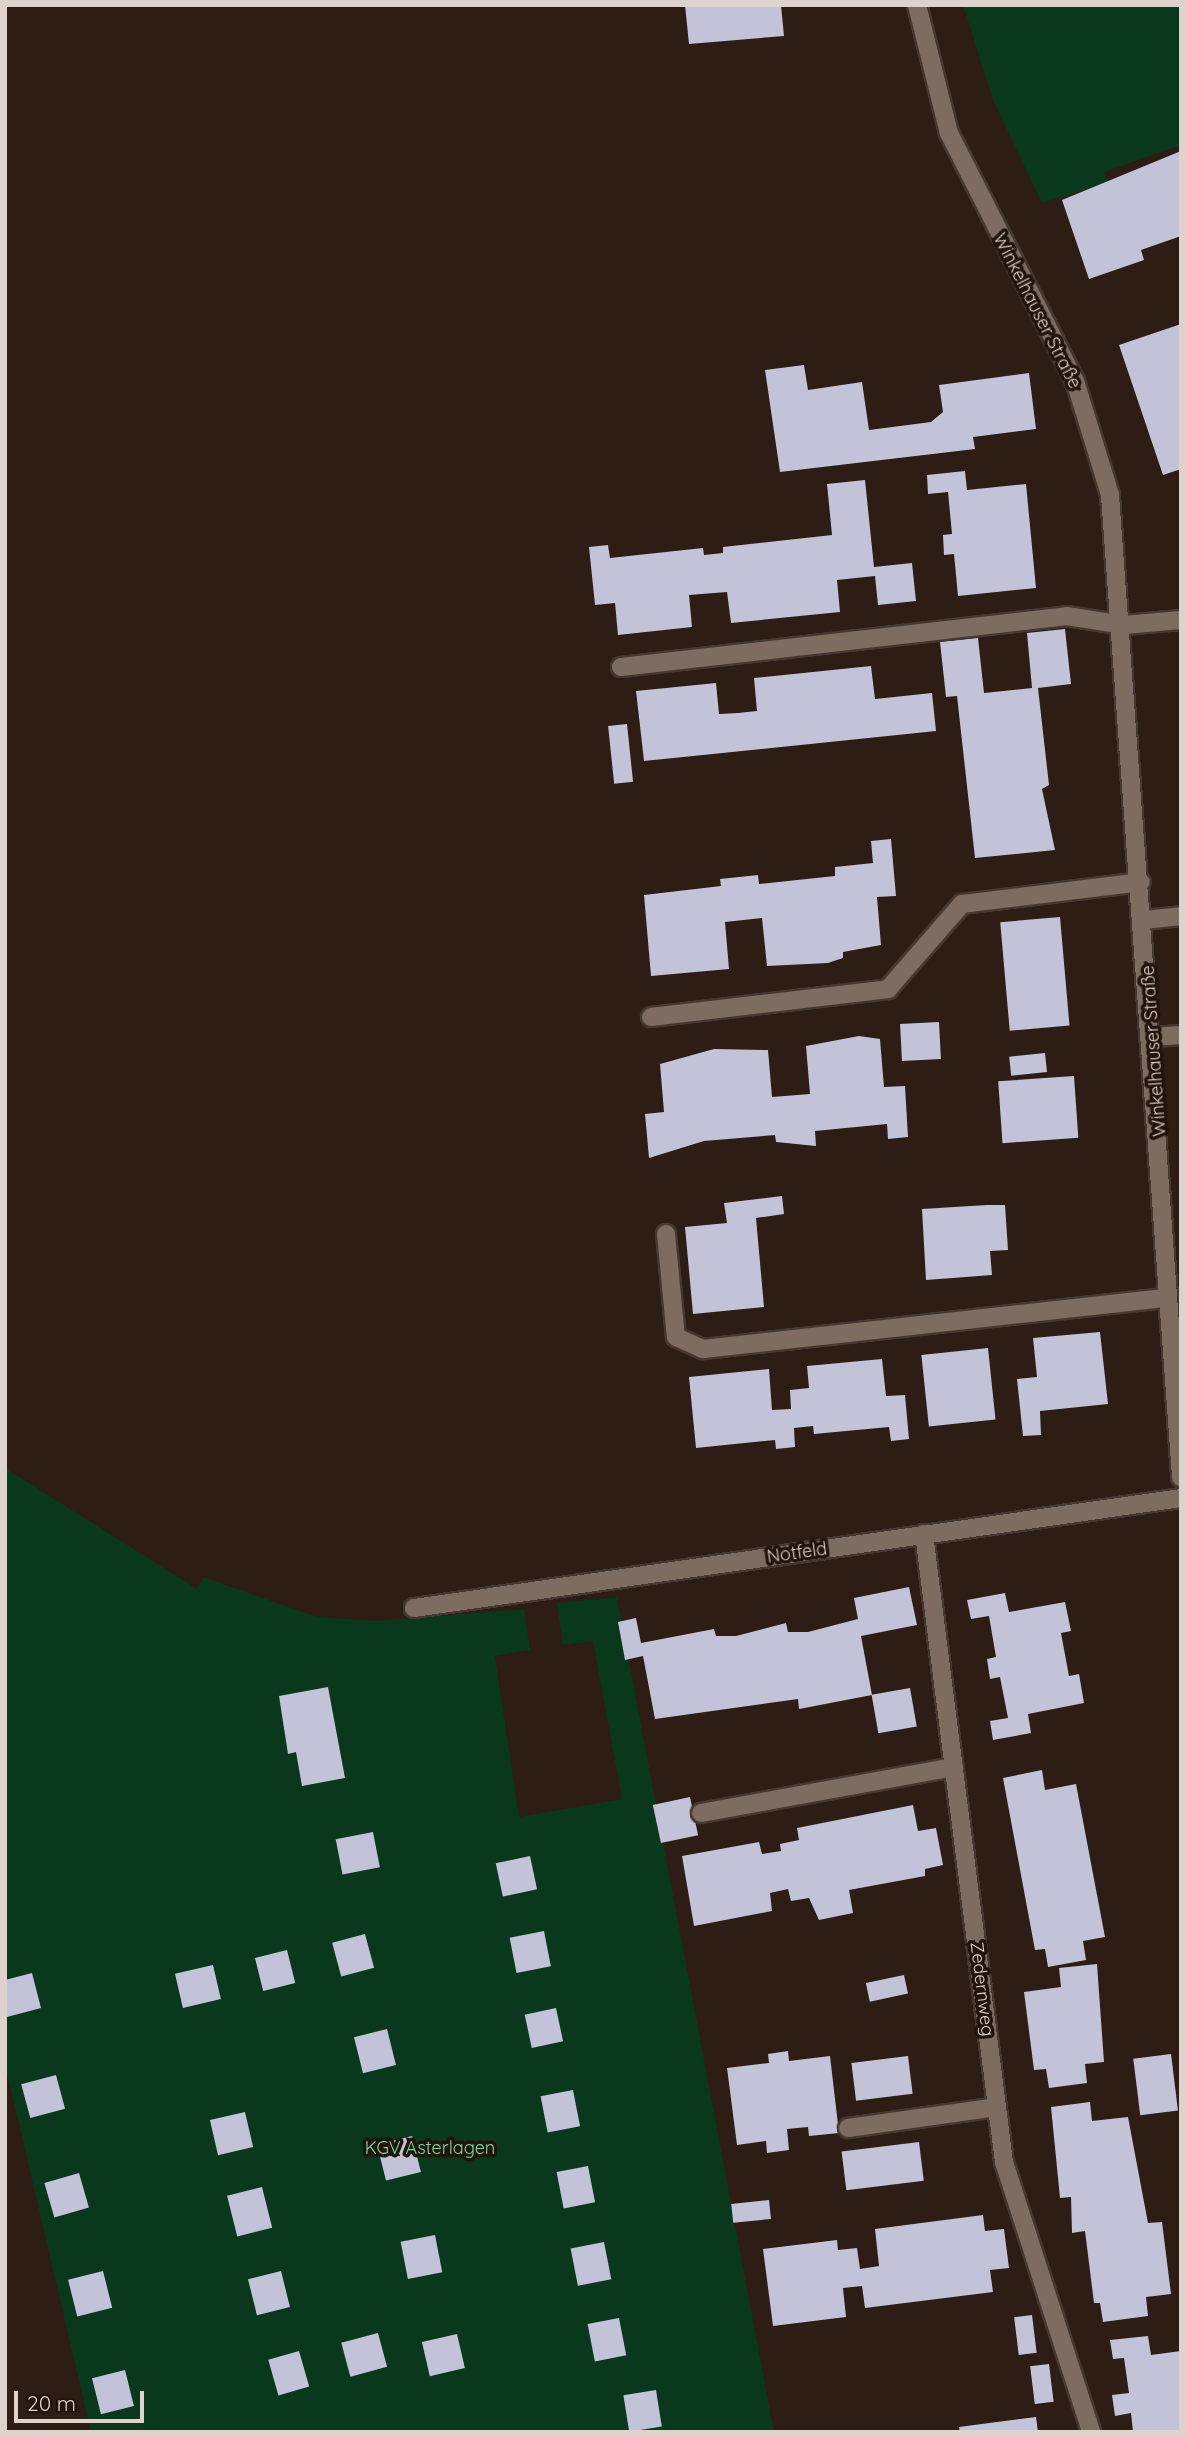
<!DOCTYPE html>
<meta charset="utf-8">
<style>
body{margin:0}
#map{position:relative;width:1186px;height:2437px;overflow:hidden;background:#2d1d14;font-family:Quicksand,sans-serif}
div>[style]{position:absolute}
.green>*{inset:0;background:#0a381d}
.building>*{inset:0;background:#c2c3d8;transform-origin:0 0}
.roads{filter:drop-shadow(2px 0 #453832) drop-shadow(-2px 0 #453832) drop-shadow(0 2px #453832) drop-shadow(0 -2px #453832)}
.lane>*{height:18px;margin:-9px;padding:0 9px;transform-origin:9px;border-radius:9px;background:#7f6c60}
.street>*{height:18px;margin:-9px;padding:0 9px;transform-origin:9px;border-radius:9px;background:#7f6c60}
span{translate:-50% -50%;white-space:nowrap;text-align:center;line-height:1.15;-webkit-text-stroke:7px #23140b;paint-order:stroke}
.street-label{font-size:18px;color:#ddd3cc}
.park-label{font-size:18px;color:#76dc99}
.frame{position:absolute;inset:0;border:7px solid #ddd3cc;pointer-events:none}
.scale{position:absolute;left:14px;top:2391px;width:130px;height:32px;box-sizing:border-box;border:4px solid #ddd3cc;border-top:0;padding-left:9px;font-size:21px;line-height:24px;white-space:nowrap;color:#ddd3cc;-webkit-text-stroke:5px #23140b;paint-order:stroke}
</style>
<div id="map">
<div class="green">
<div style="clip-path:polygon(963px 5px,1181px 5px,1181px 145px,1104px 172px,1108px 183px,1042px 203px,993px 100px)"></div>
<div style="clip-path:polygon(5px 1468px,197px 1589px,203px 1577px,317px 1617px,377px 1621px,524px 1609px,530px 1650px,495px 1656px,519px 1817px,622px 1799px,593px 1641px,563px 1645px,557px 1603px,617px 1597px,774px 2432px,91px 2432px,5px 2064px)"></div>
</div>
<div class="building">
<div style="clip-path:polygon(685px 5px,781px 5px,784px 36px,689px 44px)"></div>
<div style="clip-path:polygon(1181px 151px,1181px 236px,1141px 250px,1144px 260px,1089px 279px,1062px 200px)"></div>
<div style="clip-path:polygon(1181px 324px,1181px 469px,1163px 475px,1119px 345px)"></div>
<div style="clip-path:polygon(804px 365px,808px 390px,862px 382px,869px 430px,931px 422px,943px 412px,939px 385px,1029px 373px,1036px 429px,973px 437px,975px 449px,780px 472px,765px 370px)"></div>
<div style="clip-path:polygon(965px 471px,967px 490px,1026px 484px,1036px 588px,958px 596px,954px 554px,944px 555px,943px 535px,952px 534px,948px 492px,928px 494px,927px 475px)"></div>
<div style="clip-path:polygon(865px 480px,874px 567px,912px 563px,916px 601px,878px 605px,875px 576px,837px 580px,840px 612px,731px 623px,727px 592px,689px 595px,692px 627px,618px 635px,615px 603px,595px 605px,589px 547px,608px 545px,610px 558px,703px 548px,704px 555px,723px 553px,723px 547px,832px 535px,827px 484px)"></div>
<div style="clip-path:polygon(1065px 629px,1071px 684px,1038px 688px,1049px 785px,1042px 789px,1055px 850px,975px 858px,957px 696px,946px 697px,940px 642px,978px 638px,984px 693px,1032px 688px,1027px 633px)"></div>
<div style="clip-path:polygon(871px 666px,875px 699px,932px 693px,936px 731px,644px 761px,636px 691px,716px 683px,719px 714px,738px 713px,757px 711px,754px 678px)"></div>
<div style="left:627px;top:724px;width:58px;height:19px;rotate:84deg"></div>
<div style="clip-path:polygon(891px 839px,896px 896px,877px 897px,881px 945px,843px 952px,843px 958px,828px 963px,767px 966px,762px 918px,725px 922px,729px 969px,651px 976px,644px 895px,721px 886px,720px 879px,758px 875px,759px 884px,835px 876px,835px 867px,873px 863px,871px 841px)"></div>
<div style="left:1060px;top:917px;width:109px;height:60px;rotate:85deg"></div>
<div style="left:939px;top:1022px;width:37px;height:39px;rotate:87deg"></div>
<div style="clip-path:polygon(859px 1036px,880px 1039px,884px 1087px,905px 1086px,908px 1137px,888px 1139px,887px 1124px,815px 1131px,816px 1146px,776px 1142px,775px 1135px,704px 1141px,649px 1158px,645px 1114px,664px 1112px,660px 1064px,714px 1049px,768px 1050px,772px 1097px,810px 1094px,806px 1046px)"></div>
<div style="left:1045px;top:1053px;width:19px;height:36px;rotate:84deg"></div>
<div style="left:1074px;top:1076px;width:62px;height:76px;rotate:86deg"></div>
<div style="clip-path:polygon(782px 1196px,784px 1214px,756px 1218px,764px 1307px,693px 1314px,685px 1227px,727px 1223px,724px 1203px)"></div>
<div style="clip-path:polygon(987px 1205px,1005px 1205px,1008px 1250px,990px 1251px,992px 1275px,926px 1280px,922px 1209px)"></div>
<div style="clip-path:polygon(1100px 1332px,1108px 1404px,1040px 1411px,1041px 1435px,1023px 1436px,1017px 1379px,1037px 1377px,1033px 1338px)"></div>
<div style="left:988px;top:1348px;width:72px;height:67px;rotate:84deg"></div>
<div style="clip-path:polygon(882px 1359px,886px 1396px,905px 1395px,909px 1439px,891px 1441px,889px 1427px,814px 1434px,813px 1426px,794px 1428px,795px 1447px,776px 1449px,775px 1440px,696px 1448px,689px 1377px,769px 1369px,772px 1410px,791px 1409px,790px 1390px,809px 1388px,807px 1366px)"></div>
<div style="clip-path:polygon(909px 1587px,917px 1625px,861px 1636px,872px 1695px,799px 1709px,798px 1699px,655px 1719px,643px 1656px,625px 1660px,618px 1622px,636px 1618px,641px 1643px,714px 1629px,716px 1636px,736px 1636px,786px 1623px,788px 1632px,808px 1632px,858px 1619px,854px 1598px)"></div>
<div style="clip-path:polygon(1005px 1593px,1009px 1612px,1065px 1602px,1071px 1631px,1061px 1633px,1069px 1676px,1079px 1674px,1084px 1703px,1028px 1714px,1031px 1733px,993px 1740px,990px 1721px,1008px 1718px,1000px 1677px,990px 1679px,987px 1659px,996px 1657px,989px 1616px,971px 1619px,967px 1600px)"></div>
<div style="clip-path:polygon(328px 1687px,345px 1778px,302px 1786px,296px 1752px,288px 1754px,279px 1696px)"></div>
<div style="left:910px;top:1688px;width:39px;height:39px;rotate:80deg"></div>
<div style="clip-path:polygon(1042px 1770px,1045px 1790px,1076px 1784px,1105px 1937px,1083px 1941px,1086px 1960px,1048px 1967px,1045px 1949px,1035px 1950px,1003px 1778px)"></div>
<div style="left:690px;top:1797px;width:39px;height:38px;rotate:78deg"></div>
<div style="clip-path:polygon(913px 1805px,918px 1831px,936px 1828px,943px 1865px,925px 1869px,925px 1876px,849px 1890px,853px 1913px,819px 1920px,809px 1898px,791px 1901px,788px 1889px,770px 1893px,772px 1911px,694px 1926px,682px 1856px,759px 1842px,762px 1854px,781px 1851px,780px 1844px,799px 1840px,797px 1828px)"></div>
<div style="left:373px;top:1832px;width:36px;height:38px;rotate:79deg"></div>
<div style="left:530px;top:1856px;width:34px;height:35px;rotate:78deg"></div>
<div style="left:544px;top:1931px;width:36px;height:35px;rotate:79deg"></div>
<div style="left:365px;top:1934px;width:35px;height:34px;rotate:75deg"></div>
<div style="left:287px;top:1950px;width:34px;height:33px;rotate:76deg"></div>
<div style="clip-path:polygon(1097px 1964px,1104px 2062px,1085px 2064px,1087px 2083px,1049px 2088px,1046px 2069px,1034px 2070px,1024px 1992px,1061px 1987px,1059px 1968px)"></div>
<div style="left:213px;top:1965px;width:35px;height:39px;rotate:77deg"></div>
<div style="clip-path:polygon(32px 1973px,41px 2008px,7px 2017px,5px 1980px)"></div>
<div style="left:904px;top:1975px;width:19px;height:39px;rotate:78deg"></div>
<div style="left:556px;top:2008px;width:34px;height:32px;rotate:78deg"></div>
<div style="left:387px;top:2029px;width:37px;height:34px;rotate:76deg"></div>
<div style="clip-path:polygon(788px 2051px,789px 2061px,830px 2056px,839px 2133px,809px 2136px,808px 2127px,787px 2129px,789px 2150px,767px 2153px,766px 2141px,737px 2145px,727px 2068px,769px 2063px,768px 2054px)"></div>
<div style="left:1171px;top:2054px;width:57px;height:38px;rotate:83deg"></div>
<div style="left:908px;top:2056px;width:38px;height:57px;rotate:83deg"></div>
<div style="left:56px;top:2075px;width:35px;height:36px;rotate:75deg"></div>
<div style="left:573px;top:2090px;width:37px;height:33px;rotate:79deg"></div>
<div style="clip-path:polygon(1090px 2102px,1092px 2121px,1128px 2117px,1148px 2223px,1162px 2222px,1171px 2294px,1146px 2297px,1148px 2316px,1103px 2322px,1100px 2303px,1094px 2303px,1085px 2231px,1072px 2233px,1071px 2197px,1060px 2198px,1051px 2107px)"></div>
<div style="left:245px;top:2112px;width:36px;height:36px;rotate:77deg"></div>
<div style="left:412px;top:2136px;width:37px;height:36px;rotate:76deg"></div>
<div style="left:919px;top:2142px;width:39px;height:78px;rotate:83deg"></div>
<div style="left:588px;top:2166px;width:37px;height:32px;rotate:79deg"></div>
<div style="left:79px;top:2173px;width:36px;height:36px;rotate:74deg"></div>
<div style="left:262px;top:2187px;width:42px;height:36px;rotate:76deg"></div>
<div style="left:769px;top:2200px;width:19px;height:38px;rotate:84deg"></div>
<div style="clip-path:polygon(983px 2215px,985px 2231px,1004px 2229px,1009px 2268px,990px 2270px,993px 2292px,865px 2308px,862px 2286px,843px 2288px,846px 2317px,773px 2326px,763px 2249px,837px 2240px,838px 2250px,857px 2248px,860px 2269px,879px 2266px,875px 2229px)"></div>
<div style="left:435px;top:2235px;width:38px;height:35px;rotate:79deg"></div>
<div style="left:604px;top:2242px;width:38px;height:34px;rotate:79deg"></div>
<div style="left:103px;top:2271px;width:38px;height:36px;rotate:76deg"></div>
<div style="left:281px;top:2271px;width:37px;height:34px;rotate:76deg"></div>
<div style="left:1032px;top:2315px;width:38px;height:18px;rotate:83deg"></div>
<div style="left:619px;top:2318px;width:38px;height:32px;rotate:79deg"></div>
<div style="left:378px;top:2333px;width:35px;height:38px;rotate:75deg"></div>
<div style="left:457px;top:2334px;width:35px;height:36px;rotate:77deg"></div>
<div style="clip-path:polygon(1148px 2336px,1151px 2355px,1181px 2351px,1181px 2432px,1133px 2432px,1131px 2413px,1115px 2416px,1112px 2395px,1129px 2393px,1124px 2358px,1113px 2359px,1110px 2340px)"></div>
<div style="left:299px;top:2351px;width:37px;height:32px;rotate:74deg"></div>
<div style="left:1049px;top:2364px;width:38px;height:19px;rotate:83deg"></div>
<div style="left:125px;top:2370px;width:37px;height:34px;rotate:76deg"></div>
<div style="left:656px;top:2390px;width:37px;height:33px;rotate:81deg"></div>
<div style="clip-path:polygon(1036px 2417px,1038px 2432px,960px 2432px,959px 2427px)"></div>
</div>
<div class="roads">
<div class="lane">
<div style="left:621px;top:667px;width:449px;rotate:-6.5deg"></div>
<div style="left:1067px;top:616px;width:58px;rotate:9deg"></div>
<div style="left:1124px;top:625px;width:57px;rotate:-5deg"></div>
<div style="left:1144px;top:920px;width:37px;rotate:-6deg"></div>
<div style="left:651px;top:1017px;width:239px;rotate:-6.7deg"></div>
<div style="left:888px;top:989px;width:113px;rotate:-49deg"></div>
<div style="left:962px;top:904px;width:180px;rotate:-7deg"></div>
<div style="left:1153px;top:1037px;width:28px;rotate:-4deg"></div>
<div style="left:666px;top:1234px;width:103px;rotate:84.5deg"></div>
<div style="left:676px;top:1337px;width:30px;rotate:24deg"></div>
<div style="left:703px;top:1349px;width:467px;rotate:-6.3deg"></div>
<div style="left:701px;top:1813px;width:257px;rotate:-10.3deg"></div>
<div style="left:848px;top:2128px;width:150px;rotate:-8deg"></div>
</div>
<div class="street">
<div style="left:917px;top:5px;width:132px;rotate:76deg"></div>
<div style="left:949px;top:133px;width:278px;rotate:63.1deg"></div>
<div style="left:1075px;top:381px;width:119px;rotate:72.9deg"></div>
<div style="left:1110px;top:495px;width:985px;rotate:85.86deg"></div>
<div style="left:924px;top:1534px;width:633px;rotate:82.74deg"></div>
<div style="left:1004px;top:2162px;width:284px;rotate:72.1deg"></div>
<div style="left:414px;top:1608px;width:775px;rotate:-8.16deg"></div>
</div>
</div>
<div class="street-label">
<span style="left:1037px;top:311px;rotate:63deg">Winkelhauser Straße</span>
<span style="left:1154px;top:1051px;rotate:-94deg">Winkelhauser Straße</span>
<span style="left:797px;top:1553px;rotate:-8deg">Notfeld</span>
<span style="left:982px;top:1989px;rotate:83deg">Zedernweg</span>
</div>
<div class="park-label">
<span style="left:430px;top:2148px">KGV Asterlagen</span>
</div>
<div class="frame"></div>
<div class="scale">20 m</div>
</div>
